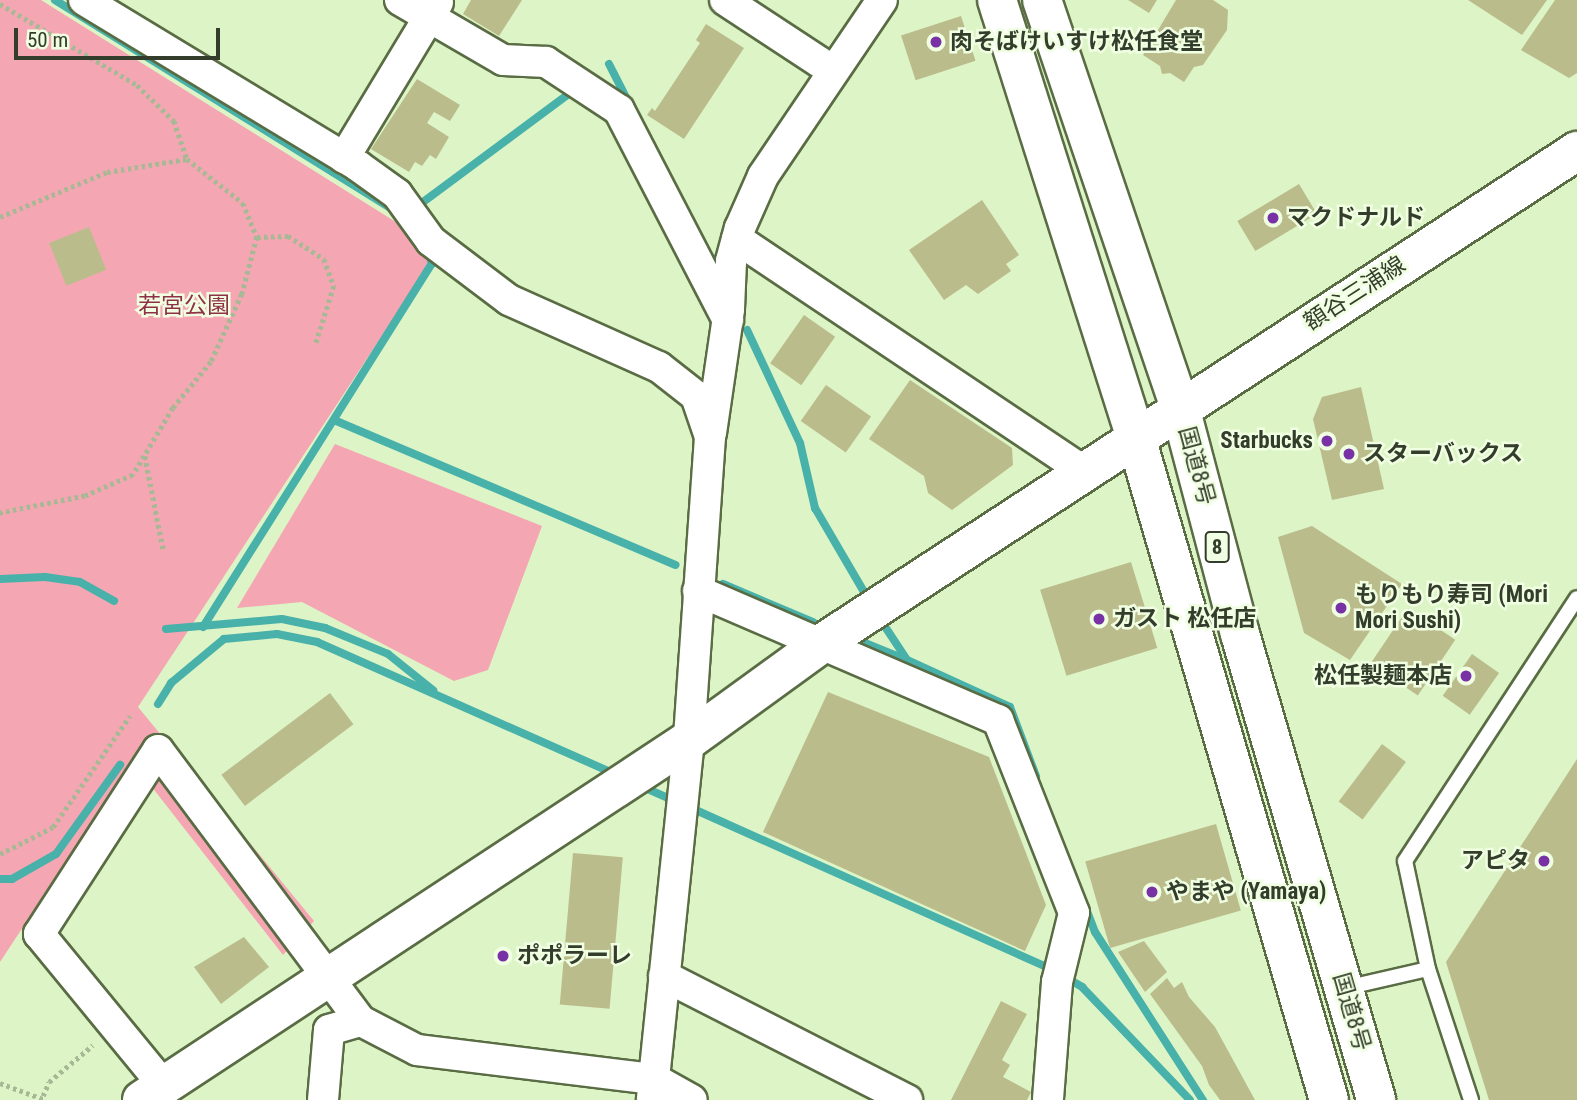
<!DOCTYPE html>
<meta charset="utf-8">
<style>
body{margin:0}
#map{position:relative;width:1577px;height:1100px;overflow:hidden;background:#ddf4c6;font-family:"Roboto Condensed","Noto Sans JP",sans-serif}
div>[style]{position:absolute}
.green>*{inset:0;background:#f5a6b3}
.stream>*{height:8px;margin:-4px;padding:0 4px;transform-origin:4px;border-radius:4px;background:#48b1aa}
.building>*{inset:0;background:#bbbc8b;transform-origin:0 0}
.path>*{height:4.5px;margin-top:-2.25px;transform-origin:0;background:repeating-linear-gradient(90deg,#a6b994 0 3.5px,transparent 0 7px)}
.roads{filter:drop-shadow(2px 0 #596c44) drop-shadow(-2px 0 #596c44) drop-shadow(0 2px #596c44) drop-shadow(0 -2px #596c44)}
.lane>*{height:14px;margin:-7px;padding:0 7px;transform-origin:7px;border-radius:7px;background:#fff}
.street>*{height:30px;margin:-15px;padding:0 15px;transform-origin:15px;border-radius:15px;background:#fff}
.secondary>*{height:38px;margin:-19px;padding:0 19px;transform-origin:19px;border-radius:19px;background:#fff}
.highway>*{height:38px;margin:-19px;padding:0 19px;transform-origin:19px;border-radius:19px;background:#fff}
.dots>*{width:19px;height:19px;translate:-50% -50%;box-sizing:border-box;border:4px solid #f0fee2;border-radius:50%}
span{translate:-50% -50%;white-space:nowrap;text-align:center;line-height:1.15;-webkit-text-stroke:5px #f0fee2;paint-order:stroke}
.shield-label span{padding:2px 5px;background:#f0fee2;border:2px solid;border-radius:5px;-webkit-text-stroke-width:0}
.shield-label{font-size:21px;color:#343d2b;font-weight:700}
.poi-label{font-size:23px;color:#343d2b;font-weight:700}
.left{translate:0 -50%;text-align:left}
.right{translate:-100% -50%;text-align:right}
.street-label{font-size:23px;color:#343d2b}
.park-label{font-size:23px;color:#8e3147}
.scale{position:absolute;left:14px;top:28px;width:206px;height:32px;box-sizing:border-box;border:4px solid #343d2b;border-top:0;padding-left:9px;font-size:21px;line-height:24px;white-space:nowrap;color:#343d2b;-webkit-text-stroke:5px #f0fee2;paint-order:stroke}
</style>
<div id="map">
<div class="green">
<div style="clip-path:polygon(0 0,41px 0,439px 249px,138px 707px,314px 921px,283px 955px,141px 773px,119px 781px,0 962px)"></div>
<div style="clip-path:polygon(335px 444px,542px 526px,488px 670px,454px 681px,302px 602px,237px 608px)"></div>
</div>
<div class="stream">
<div style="left:55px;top:0;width:400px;rotate:31.8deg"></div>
<div style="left:609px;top:64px;width:46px;rotate:62.9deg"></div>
<div style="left:415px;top:208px;width:193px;rotate:-36.6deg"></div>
<div style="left:747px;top:330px;width:125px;rotate:64.9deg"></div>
<div style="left:800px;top:443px;width:67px;rotate:77deg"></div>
<div style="left:815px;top:508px;width:109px;rotate:59.7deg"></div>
<div style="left:334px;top:420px;width:371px;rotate:23deg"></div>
<div style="left:0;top:579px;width:45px;rotate:-2.5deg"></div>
<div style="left:45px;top:577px;width:35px;rotate:8deg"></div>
<div style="left:80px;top:582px;width:39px;rotate:29deg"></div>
<div style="left:723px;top:584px;width:98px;rotate:22.9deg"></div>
<div style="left:880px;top:619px;width:49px;rotate:56.6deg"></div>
<div style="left:907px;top:660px;width:113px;rotate:24.5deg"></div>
<div style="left:1010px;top:707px;width:74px;rotate:69.4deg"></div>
<div style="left:203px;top:627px;width:429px;rotate:-57.8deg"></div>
<div style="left:432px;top:264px;width:15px;rotate:-106deg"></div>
<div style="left:166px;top:629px;width:116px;rotate:-4.9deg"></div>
<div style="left:282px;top:619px;width:44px;rotate:11.8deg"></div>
<div style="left:325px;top:628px;width:68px;rotate:22.4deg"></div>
<div style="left:388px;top:654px;width:58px;rotate:38.7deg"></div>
<div style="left:865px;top:643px;width:45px;rotate:22deg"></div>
<div style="left:158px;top:704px;width:25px;rotate:-58deg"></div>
<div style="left:171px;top:683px;width:69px;rotate:-39.7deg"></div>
<div style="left:224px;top:639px;width:53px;rotate:-5.4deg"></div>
<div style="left:277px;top:634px;width:41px;rotate:11.3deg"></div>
<div style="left:317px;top:642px;width:328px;rotate:23.9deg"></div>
<div style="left:641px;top:786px;width:39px;rotate:24deg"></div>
<div style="left:689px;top:807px;width:400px;rotate:24.1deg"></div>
<div style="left:0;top:879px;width:12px"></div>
<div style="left:12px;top:879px;width:51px;rotate:-29.6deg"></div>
<div style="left:56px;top:854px;width:110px;rotate:-54.3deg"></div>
<div style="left:1085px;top:906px;width:28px;rotate:69deg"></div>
<div style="left:1095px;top:932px;width:200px;rotate:57.3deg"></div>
<div style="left:1065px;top:977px;width:20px;rotate:30deg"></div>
<div style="left:1082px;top:987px;width:156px;rotate:46.3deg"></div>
</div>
<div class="building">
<div style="clip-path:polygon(471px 0,522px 0,499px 36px,463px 14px)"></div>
<div style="clip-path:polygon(1128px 0,1157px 0,1149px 13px)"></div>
<div style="clip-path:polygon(1176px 0,1213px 0,1228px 10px,1227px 30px,1203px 65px,1194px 67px,1184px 82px,1170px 73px,1162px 74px,1160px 66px,1143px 55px)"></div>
<div style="clip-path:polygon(1468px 0,1547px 0,1522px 35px)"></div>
<div style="clip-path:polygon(1555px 0,1577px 0,1577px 73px,1569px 78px,1521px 50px)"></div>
<div style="left:961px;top:16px;width:47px;height:63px;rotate:72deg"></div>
<div style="clip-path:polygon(706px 24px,744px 48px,684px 139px,647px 115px,652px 108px,655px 111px,700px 43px,696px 40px)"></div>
<div style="clip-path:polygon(417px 79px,460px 105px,450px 121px,434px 112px,427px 123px,449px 137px,436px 159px,430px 155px,422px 166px,415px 162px,409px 172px,371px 149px)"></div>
<div style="left:1299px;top:184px;width:35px;height:72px;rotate:59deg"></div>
<div style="clip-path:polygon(982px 200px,1019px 255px,1006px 264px,1011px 271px,978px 294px,966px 285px,944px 300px,909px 250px)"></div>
<div style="left:89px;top:227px;width:46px;height:43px;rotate:68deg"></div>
<div style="left:804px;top:315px;width:38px;height:59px;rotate:35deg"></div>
<div style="clip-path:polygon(910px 380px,1012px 448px,1013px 465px,952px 510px,928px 493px,924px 476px,869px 439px)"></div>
<div style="left:826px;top:385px;width:55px;height:44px;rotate:35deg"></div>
<div style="clip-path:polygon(1361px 387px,1384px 489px,1332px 500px,1313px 419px,1322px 397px)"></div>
<div style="clip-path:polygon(1312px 526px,1402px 584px,1350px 660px,1304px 633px,1278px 537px)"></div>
<div style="left:1131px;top:562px;width:90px;height:95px;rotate:73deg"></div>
<div style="left:1408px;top:608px;width:57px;height:67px;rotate:34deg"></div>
<div style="left:1472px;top:654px;width:33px;height:51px;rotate:35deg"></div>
<div style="clip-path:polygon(828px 692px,989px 757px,1046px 905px,1025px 951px,763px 832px)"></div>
<div style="left:330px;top:693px;width:39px;height:136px;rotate:53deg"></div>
<div style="left:1382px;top:744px;width:30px;height:72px;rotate:37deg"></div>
<div style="clip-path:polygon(1577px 759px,1577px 1100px,1489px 1100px,1446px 962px)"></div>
<div style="left:1216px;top:824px;width:90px;height:136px;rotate:74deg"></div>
<div style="left:573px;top:853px;width:50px;height:152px;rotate:5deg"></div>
<div style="clip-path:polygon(244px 937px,269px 967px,221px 1004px,194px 967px)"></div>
<div style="clip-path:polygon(1144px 941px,1167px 972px,1145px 992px,1118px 952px)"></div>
<div style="clip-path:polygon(1167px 978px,1174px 988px,1182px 982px,1189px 997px,1215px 1027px,1255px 1100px,1220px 1100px,1209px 1085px,1202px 1066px,1150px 994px)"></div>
<div style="clip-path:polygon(1001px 1001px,1027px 1014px,1002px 1060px,1010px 1065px,1003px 1077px,1031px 1092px,1027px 1100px,951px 1100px)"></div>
</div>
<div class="path">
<div style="left:0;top:4px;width:159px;rotate:30.6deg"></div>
<div style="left:137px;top:85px;width:52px;rotate:44.2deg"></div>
<div style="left:174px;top:121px;width:40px;rotate:71.1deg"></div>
<div style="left:0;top:217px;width:116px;rotate:-22.8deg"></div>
<div style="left:107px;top:172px;width:81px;rotate:-9.2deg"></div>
<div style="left:187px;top:159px;width:71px;rotate:38.2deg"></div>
<div style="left:243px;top:203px;width:37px;rotate:68deg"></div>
<div style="left:257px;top:237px;width:59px;rotate:104.7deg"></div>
<div style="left:242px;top:294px;width:75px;rotate:114.5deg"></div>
<div style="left:211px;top:362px;width:60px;rotate:129.6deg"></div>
<div style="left:173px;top:408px;width:78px;rotate:120.8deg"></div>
<div style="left:133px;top:475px;width:52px;rotate:156.4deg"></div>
<div style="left:85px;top:496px;width:87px;rotate:168.7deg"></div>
<div style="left:257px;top:237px;width:31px;rotate:-2deg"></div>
<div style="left:288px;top:236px;width:43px;rotate:32.6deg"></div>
<div style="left:324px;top:259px;width:29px;rotate:70deg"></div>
<div style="left:334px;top:286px;width:60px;rotate:107.5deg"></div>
<div style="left:145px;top:456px;width:95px;rotate:79deg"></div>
<div style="left:0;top:854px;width:59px;rotate:-27deg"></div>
<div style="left:53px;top:827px;width:135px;rotate:-55.3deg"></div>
<div style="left:0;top:1083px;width:49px;rotate:20.3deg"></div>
<div style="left:43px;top:1096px;width:15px;rotate:-67deg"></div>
<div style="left:49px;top:1082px;width:57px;rotate:-40.1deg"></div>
</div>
<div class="roads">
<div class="lane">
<div style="left:1428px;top:969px;width:138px;rotate:71.8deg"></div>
<div style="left:1345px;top:988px;width:85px;rotate:-12.9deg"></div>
<div style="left:1428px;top:969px;width:110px;rotate:-102deg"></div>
<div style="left:1405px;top:861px;width:314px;rotate:-56.8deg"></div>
</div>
<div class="street">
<div style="left:84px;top:0;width:320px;rotate:31.2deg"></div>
<div style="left:358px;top:166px;width:48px;rotate:35.7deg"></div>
<div style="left:397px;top:194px;width:58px;rotate:54.1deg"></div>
<div style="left:431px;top:241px;width:98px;rotate:37.1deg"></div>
<div style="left:509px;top:300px;width:164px;rotate:24.1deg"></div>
<div style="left:659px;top:367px;width:47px;rotate:38.1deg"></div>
<div style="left:696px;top:396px;width:43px;rotate:71.1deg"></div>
<div style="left:710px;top:437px;width:304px;rotate:94deg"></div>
<div style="left:689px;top:740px;width:362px;rotate:95.9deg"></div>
<div style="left:400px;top:0;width:119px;rotate:30.2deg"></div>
<div style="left:503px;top:60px;width:43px;rotate:2.7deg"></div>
<div style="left:546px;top:62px;width:87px;rotate:33.3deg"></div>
<div style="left:619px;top:110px;width:237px;rotate:62.6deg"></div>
<div style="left:725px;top:0;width:129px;rotate:33.3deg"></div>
<div style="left:344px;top:158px;width:182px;rotate:-58.9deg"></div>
<div style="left:737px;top:239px;width:420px;rotate:33.8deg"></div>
<div style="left:711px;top:433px;width:125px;rotate:-81.7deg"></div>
<div style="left:729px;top:309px;width:48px;rotate:-87.6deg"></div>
<div style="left:731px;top:261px;width:34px;rotate:-75deg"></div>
<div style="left:740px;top:228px;width:57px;rotate:-66.1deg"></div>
<div style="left:763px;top:176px;width:212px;rotate:-55.9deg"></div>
<div style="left:698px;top:591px;width:327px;rotate:23.3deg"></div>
<div style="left:998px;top:720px;width:207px;rotate:68.5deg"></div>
<div style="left:1074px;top:913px;width:71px;rotate:103.8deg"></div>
<div style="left:1057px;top:982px;width:118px;rotate:94.4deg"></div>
<div style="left:664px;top:976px;width:273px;rotate:27deg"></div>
<div style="left:164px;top:1086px;width:197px;rotate:-129.4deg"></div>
<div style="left:39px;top:934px;width:219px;rotate:-57.1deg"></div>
<div style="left:158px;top:750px;width:339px;rotate:53.2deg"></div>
<div style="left:361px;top:1021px;width:63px;rotate:27.4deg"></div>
<div style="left:417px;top:1050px;width:239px;rotate:7deg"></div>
<div style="left:654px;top:1079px;width:43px;rotate:28.9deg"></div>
<div style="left:323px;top:1100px;width:70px;rotate:-85.1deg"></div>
<div style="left:329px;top:1030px;width:33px;rotate:-16deg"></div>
</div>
<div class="secondary">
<div style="left:142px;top:1100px;width:655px;rotate:-33.35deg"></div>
<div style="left:689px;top:740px;width:163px;rotate:-36deg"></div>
<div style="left:821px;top:644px;width:903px;rotate:-33.11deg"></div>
</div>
<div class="highway">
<div style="left:997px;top:0;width:463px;rotate:72.4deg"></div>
<div style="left:1137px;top:441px;width:686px;rotate:73.76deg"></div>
<div style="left:1042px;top:0;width:430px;rotate:71.3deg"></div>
<div style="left:1180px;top:407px;width:235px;rotate:75.2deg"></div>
<div style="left:1240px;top:634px;width:485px;rotate:73.7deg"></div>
</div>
</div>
<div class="dots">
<div style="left:936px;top:42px;background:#7832a5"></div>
<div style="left:1273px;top:218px;background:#7832a5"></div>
<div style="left:1327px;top:441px;background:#7832a5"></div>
<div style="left:1349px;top:454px;background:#7832a5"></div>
<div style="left:1341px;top:608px;background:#7832a5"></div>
<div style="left:1099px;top:619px;background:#7832a5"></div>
<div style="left:1466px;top:676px;background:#7832a5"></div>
<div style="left:1544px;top:861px;background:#7832a5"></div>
<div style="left:1152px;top:892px;background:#7832a5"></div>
<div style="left:503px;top:956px;background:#7832a5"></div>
</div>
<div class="shield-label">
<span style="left:1217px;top:547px">8</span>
</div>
<div class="poi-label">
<span class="left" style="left:950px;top:42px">肉そばけいすけ松任食堂</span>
<span class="left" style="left:1287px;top:218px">マクドナルド</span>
<span class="right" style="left:1313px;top:441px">Starbucks</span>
<span class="left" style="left:1363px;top:454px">スターバックス</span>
<span class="left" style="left:1355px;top:608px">もりもり寿司 (Mori<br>Mori Sushi)</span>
<span class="left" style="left:1113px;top:619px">ガスト 松任店</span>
<span class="right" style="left:1452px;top:676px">松任製麺本店</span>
<span class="right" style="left:1530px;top:861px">アピタ</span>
<span class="left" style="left:1166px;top:892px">やまや (Yamaya)</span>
<span class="left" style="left:517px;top:956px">ポポラーレ</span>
</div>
<div class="street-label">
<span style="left:1355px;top:294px;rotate:-33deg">額谷三浦線</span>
<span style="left:1196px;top:466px;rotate:75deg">国道8号</span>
<span style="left:1351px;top:1012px;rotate:74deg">国道8号</span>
</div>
<div class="park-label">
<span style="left:184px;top:306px">若宮公園</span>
</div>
<div class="scale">50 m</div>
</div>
